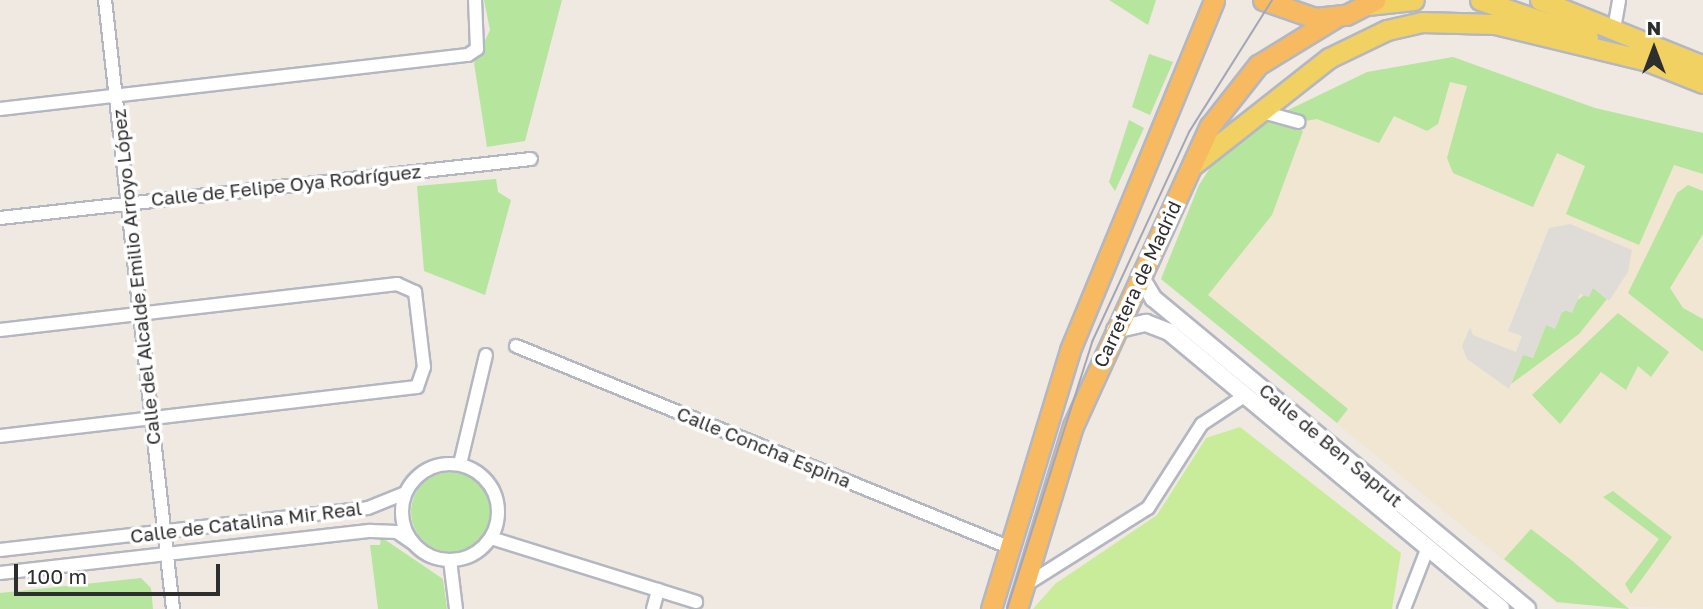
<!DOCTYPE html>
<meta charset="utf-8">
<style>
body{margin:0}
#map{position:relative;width:1703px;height:609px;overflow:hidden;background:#efe9e1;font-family:"Golos Text",sans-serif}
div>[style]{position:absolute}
.education>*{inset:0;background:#f0e6d1}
.green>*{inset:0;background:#b6e59e}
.round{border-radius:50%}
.pitch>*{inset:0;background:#c9ec9a}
.plaza>*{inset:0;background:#dfdcd8}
.roads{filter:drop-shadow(2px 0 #b4b7c1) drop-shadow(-2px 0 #b4b7c1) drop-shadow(0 2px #b4b7c1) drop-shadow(0 -2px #b4b7c1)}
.minor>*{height:12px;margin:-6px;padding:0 6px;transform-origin:6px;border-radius:6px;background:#fff}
.minor>.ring{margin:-6px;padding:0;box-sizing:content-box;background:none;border:12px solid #fff;border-radius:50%}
.tertiary>*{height:16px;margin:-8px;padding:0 8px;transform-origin:8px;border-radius:8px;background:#fff}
.primary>*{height:19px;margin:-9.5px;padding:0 9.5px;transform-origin:9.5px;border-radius:9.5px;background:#f2d163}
.trunk>*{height:19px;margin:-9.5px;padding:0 9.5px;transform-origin:9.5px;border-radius:9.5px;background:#f8ba60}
.tram>*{height:2px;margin:-1px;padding:0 1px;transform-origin:1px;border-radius:1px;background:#a3a6b8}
span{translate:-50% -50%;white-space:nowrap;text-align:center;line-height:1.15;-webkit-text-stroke:7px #fff;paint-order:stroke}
.street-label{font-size:19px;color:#2e2e2e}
.north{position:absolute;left:1619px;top:14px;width:70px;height:70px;-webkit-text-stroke:5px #fff;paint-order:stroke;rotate:0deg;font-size:19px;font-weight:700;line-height:28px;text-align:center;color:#2e2e2e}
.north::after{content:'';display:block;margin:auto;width:24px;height:32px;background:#2e2e2e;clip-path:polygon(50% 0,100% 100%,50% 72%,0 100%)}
.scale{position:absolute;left:14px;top:564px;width:206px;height:32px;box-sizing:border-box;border:4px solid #2e2e2e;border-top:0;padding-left:9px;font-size:21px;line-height:24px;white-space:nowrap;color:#2e2e2e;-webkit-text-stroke:5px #fff;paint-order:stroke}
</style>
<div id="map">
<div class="education">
<div style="clip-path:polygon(1453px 57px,1595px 108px,1703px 133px,1703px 609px,1557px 604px,1161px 279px,1199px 185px,1268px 122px,1367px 72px)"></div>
</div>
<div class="green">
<div style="clip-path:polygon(484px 0,562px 0,525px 141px,487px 147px,474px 63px,490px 30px)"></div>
<div style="clip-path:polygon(1109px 0,1156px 0,1148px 25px)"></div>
<div style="clip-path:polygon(1149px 54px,1173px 62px,1150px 115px,1132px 107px)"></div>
<div style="clip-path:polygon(1453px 57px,1595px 108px,1703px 133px,1703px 174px,1674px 165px,1639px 245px,1566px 214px,1585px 166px,1557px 153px,1533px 207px,1453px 173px,1447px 158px,1467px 86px,1450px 82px,1438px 124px,1427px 131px,1394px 116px,1379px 143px,1317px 119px,1299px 122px,1295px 127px,1303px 131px,1272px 215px,1208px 295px,1348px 409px,1337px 423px,1161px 279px,1199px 185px,1217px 157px,1261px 123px,1367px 72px)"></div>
<div style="clip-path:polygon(1129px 120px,1144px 128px,1115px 191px,1109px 182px)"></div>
<div style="clip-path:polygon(496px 179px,498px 192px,511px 200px,485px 295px,424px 271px,417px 186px)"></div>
<div style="clip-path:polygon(1688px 185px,1703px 191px,1703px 234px,1670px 288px,1683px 308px,1703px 319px,1703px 352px,1628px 293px,1677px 193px)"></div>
<div style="clip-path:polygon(1593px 288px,1607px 299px,1579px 334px,1511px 384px,1523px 354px,1533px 358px,1546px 325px)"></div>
<div style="clip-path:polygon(1618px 313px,1669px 352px,1651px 377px,1638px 366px,1626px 390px,1601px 372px,1560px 424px,1532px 395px)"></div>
<div class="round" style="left:411px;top:472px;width:80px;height:80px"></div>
<div style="clip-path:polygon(1613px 491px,1672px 537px,1631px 594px,1625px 584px,1659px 539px,1603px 497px)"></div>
<div style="clip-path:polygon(1531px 529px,1570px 559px,1629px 609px,1557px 602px,1504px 559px)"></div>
<div style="clip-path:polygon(381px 537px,443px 579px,447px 609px,378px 609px,370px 545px,380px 545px)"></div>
<div style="clip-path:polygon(141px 578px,151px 588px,153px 609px,0 609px,0 593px)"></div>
</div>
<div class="pitch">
<div style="clip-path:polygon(1240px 427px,1401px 553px,1392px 609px,1033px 609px,1055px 584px,1157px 515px,1206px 438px)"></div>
</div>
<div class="plaza">
<div style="clip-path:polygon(1570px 224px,1632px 250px,1628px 272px,1609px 301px,1593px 288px,1589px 297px,1580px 294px,1572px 313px,1563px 310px,1555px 329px,1546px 325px,1533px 358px,1523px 355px,1509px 389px,1467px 359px,1462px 346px,1470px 327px,1473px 335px,1516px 352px,1522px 336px,1508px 331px,1549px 228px)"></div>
</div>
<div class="roads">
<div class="minor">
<div style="left:105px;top:0;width:613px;rotate:83.63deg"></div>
<div style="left:1614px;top:29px;width:29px;rotate:-80deg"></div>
<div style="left:0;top:109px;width:471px;rotate:-6.6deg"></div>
<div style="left:468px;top:55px;width:11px;rotate:-34deg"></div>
<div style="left:477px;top:49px;width:49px;rotate:-92.3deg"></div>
<div style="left:1259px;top:111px;width:41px;rotate:15.4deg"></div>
<div style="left:0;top:218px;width:534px;rotate:-6.34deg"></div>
<div style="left:0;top:330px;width:400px;rotate:-6.6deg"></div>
<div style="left:397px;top:284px;width:20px;rotate:24deg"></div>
<div style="left:415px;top:292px;width:76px;rotate:83.2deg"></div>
<div style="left:424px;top:367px;width:21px;rotate:109deg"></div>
<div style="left:417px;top:387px;width:420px;rotate:173.3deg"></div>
<div style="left:516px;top:346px;width:535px;rotate:22.2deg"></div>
<div class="ring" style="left:402px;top:464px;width:84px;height:84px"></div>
<div style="left:460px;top:464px;width:112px;rotate:-76.6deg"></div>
<div style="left:491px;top:538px;width:215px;rotate:17.3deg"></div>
<div style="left:0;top:550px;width:370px;rotate:-6.5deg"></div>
<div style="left:368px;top:508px;width:40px;rotate:-22deg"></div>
<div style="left:450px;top:560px;width:49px;rotate:83deg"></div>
<div style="left:0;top:573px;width:373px;rotate:-6.5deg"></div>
<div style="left:371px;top:531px;width:26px;rotate:2deg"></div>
<div style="left:397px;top:532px;width:19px;rotate:35deg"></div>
<div style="left:1024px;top:586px;width:146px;rotate:-32.2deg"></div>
<div style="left:1148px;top:508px;width:100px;rotate:-57.3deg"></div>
<div style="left:1202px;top:424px;width:53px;rotate:-33.4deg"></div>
<div style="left:653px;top:609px;width:20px;rotate:-75deg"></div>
<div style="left:1404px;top:609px;width:66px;rotate:-68.8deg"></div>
</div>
<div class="tertiary">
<div style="left:1140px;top:276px;width:26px;rotate:59deg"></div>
<div style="left:1153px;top:298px;width:486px;rotate:39.7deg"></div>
<div style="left:1115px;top:330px;width:32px;rotate:-13deg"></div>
<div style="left:1146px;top:323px;width:25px;rotate:21deg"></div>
<div style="left:1169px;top:332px;width:432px;rotate:39.8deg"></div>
</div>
<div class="primary">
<div style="left:1480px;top:0;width:114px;rotate:18.9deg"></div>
<div style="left:1540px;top:0;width:176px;rotate:22deg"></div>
<div style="left:1367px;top:5px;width:47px;rotate:-6.1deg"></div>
<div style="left:1632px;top:55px;width:76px;rotate:21.5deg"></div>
<div style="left:1193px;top:165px;width:173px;rotate:-38.2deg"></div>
<div style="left:1329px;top:58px;width:64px;rotate:-25.8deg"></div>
<div style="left:1387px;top:30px;width:36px;rotate:-13deg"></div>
<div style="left:1422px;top:22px;width:73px;rotate:1.6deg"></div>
<div style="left:1495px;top:24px;width:153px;rotate:13.6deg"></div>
</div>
<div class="trunk">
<div style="left:1263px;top:0;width:55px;rotate:19.1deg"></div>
<div style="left:1315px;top:18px;width:31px;rotate:-6deg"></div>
<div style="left:1346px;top:15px;width:33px;rotate:-27deg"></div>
<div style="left:991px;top:609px;width:271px;rotate:-73deg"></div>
<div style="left:1070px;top:350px;width:378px;rotate:-67.6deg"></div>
<div style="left:1017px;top:609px;width:191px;rotate:-73deg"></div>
<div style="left:1073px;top:426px;width:330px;rotate:-65.5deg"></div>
<div style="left:1210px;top:126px;width:78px;rotate:-51.8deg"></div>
<div style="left:1258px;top:65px;width:94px;rotate:-31.5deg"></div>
</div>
</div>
<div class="tram">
<div style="left:1007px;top:609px;width:280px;rotate:-72.3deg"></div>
<div style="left:1092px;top:342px;width:231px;rotate:-65.2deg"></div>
<div style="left:1189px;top:132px;width:156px;rotate:-57.8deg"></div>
</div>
<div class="street-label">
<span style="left:286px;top:185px;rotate:-6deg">Calle de Felipe Oya Rodríguez</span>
<span style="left:136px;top:277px;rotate:-96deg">Calle del Alcalde Emilio Arroyo López</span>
<span style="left:1137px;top:284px;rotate:-65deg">Carretera de Madrid</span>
<span style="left:1331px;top:445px;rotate:40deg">Calle de Ben Saprut</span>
<span style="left:764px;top:447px;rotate:22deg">Calle Concha Espina</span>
<span style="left:246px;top:522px;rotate:-7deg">Calle de Catalina Mir Real</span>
</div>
<div class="north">N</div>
<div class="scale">100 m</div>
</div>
